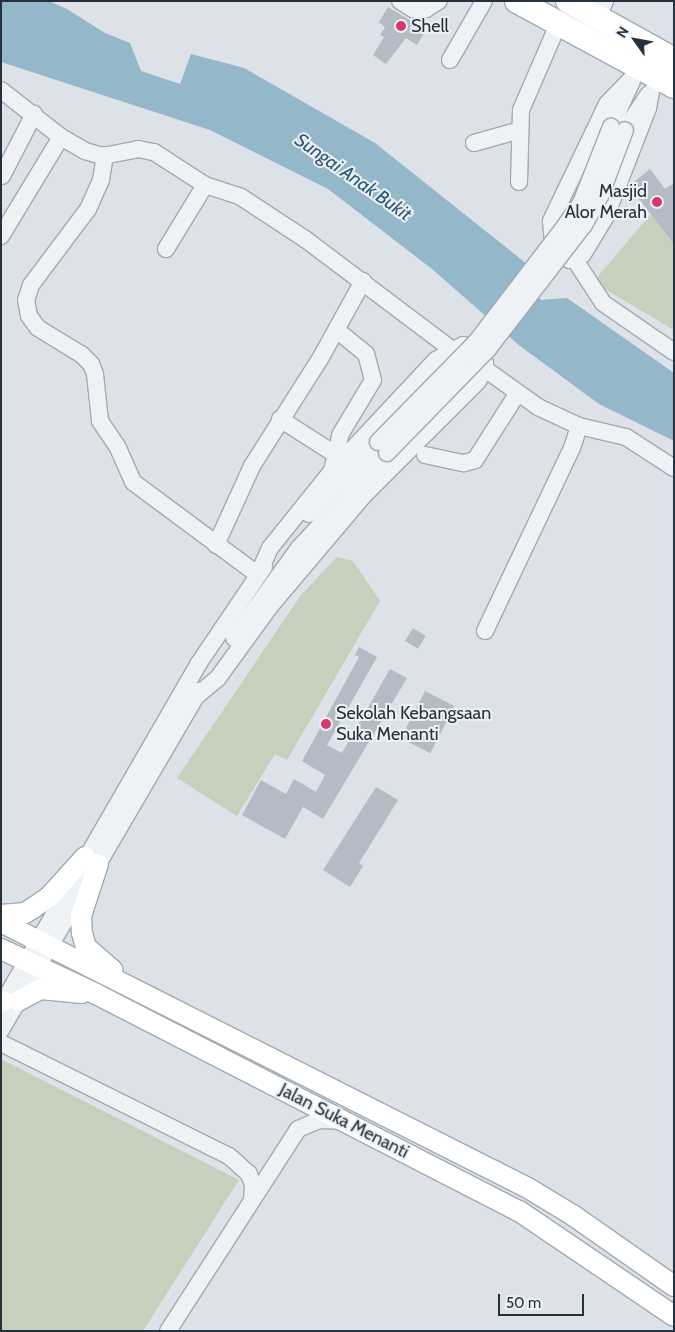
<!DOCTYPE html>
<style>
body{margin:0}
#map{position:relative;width:675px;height:1332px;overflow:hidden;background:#dce2e7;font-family:Cabin,sans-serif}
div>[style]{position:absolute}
.green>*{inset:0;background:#c5d1bc}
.water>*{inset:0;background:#94b7ca}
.building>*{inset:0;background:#b3bcc4;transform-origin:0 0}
.roads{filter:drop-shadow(1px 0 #a1aab1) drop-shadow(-1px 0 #a1aab1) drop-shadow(0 1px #a1aab1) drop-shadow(0 -1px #a1aab1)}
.minor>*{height:16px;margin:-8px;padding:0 8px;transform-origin:8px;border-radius:8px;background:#eef2f5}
.major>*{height:20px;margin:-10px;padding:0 10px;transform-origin:10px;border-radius:10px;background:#fff}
.highway>*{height:24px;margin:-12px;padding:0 12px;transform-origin:12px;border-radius:12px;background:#fff}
.bridges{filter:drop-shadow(1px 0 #a1aab1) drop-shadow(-1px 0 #a1aab1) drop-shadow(0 1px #a1aab1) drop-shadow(0 -1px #a1aab1)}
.minor-bridge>*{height:16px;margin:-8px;padding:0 8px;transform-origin:8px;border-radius:8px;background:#eef2f5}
.dots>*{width:14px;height:14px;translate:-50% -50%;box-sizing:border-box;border:2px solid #ebf1f5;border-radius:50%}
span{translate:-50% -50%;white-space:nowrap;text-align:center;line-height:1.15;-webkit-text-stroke:4px #ebf1f5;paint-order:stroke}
.poi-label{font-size:18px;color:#25323e}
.left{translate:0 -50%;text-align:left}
.right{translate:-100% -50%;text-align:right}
.street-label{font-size:18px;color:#25323e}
.water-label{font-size:19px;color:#2d5874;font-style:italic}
.frame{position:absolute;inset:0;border:2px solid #25323e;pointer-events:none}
.north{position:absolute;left:610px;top:15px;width:50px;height:50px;-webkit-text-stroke:4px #ebf1f5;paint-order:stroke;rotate:302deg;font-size:14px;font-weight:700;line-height:20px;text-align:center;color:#25323e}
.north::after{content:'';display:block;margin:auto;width:18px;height:22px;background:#25323e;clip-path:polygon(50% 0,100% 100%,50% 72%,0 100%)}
.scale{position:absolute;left:498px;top:1294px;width:86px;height:22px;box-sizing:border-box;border:2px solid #25323e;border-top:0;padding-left:6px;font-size:15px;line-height:18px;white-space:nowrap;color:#25323e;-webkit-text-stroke:4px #ebf1f5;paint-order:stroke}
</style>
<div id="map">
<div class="green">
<div style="clip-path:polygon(651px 214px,674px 240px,674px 330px,593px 282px)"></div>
<div style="clip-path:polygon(337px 557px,353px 561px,380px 601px,287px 760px,275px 754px,237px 816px,177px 778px,301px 595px)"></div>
<div style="clip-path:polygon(1px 1059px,239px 1180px,143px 1331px,1px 1331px)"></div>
</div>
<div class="water">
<div style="clip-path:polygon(1px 1px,49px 1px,67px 9px,105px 33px,130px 43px,141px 71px,180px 84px,191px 54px,244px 68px,375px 143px,537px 272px,533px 285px,541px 300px,567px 298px,674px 373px,674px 441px,599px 404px,520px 346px,432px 269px,328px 189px,210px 130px,1px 62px)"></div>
</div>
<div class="building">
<div style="clip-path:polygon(388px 7px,426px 30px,417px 45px,406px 38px,386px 64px,373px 55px,384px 37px,380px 35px,385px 27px,379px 22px)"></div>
<div style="clip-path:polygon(650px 169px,665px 189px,674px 183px,674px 244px,629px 186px)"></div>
<div style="left:413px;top:628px;width:15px;height:15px;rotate:32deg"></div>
<div style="clip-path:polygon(359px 647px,377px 657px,327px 745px,342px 753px,390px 669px,407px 678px,323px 819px,303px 807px,285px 839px,242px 815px,261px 780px,286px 794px,294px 779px,316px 792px,325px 775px,302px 761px,359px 657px,355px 655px)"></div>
<div style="left:425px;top:691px;width:33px;height:53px;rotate:27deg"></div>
<div style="clip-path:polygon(376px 787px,398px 800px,359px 863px,363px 866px,350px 887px,323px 870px)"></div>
</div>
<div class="roads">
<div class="minor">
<div style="left:400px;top:1px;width:15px;rotate:32deg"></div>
<div style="left:413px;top:9px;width:13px"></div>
<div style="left:426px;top:9px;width:15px;rotate:-32deg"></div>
<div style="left:598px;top:17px;width:17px;rotate:-66deg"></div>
<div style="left:450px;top:60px;width:68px;rotate:-60deg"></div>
<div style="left:632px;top:78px;width:36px;rotate:134deg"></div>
<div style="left:607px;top:104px;width:130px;rotate:115.6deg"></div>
<div style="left:551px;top:221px;width:21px;rotate:85deg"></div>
<div style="left:553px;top:242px;width:17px;rotate:57deg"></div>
<div style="left:562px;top:256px;width:9px;rotate:27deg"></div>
<div style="left:570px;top:260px;width:14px;rotate:-25deg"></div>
<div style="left:583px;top:254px;width:44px;rotate:-58.8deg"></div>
<div style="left:606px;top:216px;width:116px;rotate:-68.7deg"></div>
<div style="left:648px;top:108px;width:16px;rotate:-79deg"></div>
<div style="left:1px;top:90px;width:76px;rotate:38.1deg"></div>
<div style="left:61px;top:137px;width:28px;rotate:30deg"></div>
<div style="left:85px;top:151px;width:19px;rotate:16deg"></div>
<div style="left:103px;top:156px;width:36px;rotate:-11deg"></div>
<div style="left:138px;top:149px;width:16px;rotate:11deg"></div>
<div style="left:154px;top:152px;width:61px;rotate:32.9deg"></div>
<div style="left:205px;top:185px;width:38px;rotate:18deg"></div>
<div style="left:241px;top:197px;width:77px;rotate:33.3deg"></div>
<div style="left:305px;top:239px;width:183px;rotate:37deg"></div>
<div style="left:611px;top:127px;width:51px;rotate:-65.5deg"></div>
<div style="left:625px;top:130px;width:42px;rotate:-56.7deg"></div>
<div style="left:474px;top:143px;width:48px;rotate:-15.8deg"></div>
<div style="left:105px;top:155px;width:25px;rotate:99deg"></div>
<div style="left:101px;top:180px;width:32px;rotate:114deg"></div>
<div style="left:88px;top:209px;width:95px;rotate:126.9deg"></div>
<div style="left:31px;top:285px;width:16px;rotate:108deg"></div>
<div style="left:26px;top:300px;width:16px;rotate:79deg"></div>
<div style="left:29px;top:316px;width:15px;rotate:53deg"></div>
<div style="left:38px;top:328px;width:52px;rotate:31.5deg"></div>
<div style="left:82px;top:355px;width:13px;rotate:45deg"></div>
<div style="left:91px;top:364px;width:11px;rotate:68deg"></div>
<div style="left:95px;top:374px;width:47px;rotate:83.9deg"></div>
<div style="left:100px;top:421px;width:32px;rotate:56deg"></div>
<div style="left:118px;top:448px;width:37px;rotate:66deg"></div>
<div style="left:133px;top:482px;width:156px;rotate:36.6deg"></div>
<div style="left:258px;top:575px;width:30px;rotate:-66deg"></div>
<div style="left:270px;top:548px;width:99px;rotate:-51.2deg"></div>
<div style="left:332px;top:471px;width:152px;rotate:-46.9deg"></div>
<div style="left:436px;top:360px;width:31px;rotate:-29deg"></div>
<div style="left:463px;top:345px;width:12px;rotate:14deg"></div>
<div style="left:475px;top:348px;width:18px;rotate:56deg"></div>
<div style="left:485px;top:363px;width:6px;rotate:90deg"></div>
<div style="left:485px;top:369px;width:14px;rotate:120deg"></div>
<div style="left:478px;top:381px;width:161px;rotate:135deg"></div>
<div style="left:364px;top:495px;width:144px;rotate:130.2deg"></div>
<div style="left:271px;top:605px;width:90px;rotate:126deg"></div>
<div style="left:218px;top:678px;width:33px;rotate:140deg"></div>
<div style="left:2px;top:176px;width:70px;rotate:-62.7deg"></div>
<div style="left:519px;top:182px;width:72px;rotate:-88.4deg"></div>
<div style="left:521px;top:110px;width:96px;rotate:-66.6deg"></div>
<div style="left:1px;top:236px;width:116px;rotate:-58.8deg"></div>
<div style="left:166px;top:249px;width:75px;rotate:-58.6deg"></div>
<div style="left:575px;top:260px;width:51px;rotate:56.9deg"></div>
<div style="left:603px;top:303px;width:86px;rotate:34.6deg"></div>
<div style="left:485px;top:369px;width:65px;rotate:35.6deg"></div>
<div style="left:538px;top:407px;width:45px;rotate:24.9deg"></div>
<div style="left:579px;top:426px;width:48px;rotate:13.2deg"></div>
<div style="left:626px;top:437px;width:57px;rotate:32.9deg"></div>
<div style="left:280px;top:419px;width:65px;rotate:32.5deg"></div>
<div style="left:425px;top:455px;width:40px;rotate:12deg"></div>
<div style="left:464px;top:463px;width:11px;rotate:-15deg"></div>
<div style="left:475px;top:460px;width:78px;rotate:-57.5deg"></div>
<div style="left:332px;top:471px;width:37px;rotate:-77deg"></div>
<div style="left:340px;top:435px;width:64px;rotate:-59deg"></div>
<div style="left:373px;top:380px;width:27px;rotate:-105deg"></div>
<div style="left:366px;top:354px;width:38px;rotate:-141deg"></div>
<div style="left:309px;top:514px;width:100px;rotate:-46.2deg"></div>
<div style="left:216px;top:545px;width:87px;rotate:-65.5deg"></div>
<div style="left:252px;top:466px;width:127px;rotate:-57.6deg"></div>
<div style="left:320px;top:359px;width:89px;rotate:-61.1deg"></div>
<div style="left:485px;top:631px;width:203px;rotate:-64.6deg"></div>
<div style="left:572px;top:448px;width:23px;rotate:-72deg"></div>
<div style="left:234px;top:638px;width:111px;rotate:-54.2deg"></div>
<div style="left:299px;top:548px;width:129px;rotate:-47.2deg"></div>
<div style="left:1px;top:1006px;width:396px;rotate:-60deg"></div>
<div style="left:199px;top:663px;width:116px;rotate:-55.9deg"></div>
<div style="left:1px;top:1030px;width:393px;rotate:-59.7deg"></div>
<div style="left:1px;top:1043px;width:254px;rotate:26.4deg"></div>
<div style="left:229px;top:1156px;width:27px;rotate:42deg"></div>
<div style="left:249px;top:1174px;width:12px;rotate:70deg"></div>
<div style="left:253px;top:1185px;width:14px;rotate:94deg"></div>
<div style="left:168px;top:1331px;width:240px;rotate:-57.2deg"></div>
<div style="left:298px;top:1129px;width:23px;rotate:-23deg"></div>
<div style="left:319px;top:1120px;width:23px;rotate:2deg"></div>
</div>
<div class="major">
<div style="left:98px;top:864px;width:55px;rotate:108.1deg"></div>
<div style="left:81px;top:916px;width:17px;rotate:87deg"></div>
<div style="left:82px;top:933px;width:15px;rotate:74deg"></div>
<div style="left:86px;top:947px;width:35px;rotate:41deg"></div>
<div style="left:1px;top:915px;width:24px;rotate:-5deg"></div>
<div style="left:25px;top:913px;width:9px;rotate:-32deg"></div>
<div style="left:33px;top:908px;width:19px;rotate:-35deg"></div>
<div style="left:49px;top:897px;width:54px;rotate:-48deg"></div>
<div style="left:1px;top:922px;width:590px;rotate:26.78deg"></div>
<div style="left:528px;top:1188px;width:54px;rotate:31.3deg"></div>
<div style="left:574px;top:1216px;width:122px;rotate:35deg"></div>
<div style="left:1px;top:949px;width:105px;rotate:25.3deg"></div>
<div style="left:96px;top:994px;width:475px;rotate:27.2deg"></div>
<div style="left:519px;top:1211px;width:187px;rotate:34.1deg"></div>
<div style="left:18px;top:1001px;width:26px;rotate:-28deg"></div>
<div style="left:41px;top:989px;width:41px;rotate:5.6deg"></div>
<div style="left:1px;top:1002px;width:3px;rotate:-18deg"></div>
</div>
<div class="highway">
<div style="left:517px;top:1px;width:179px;rotate:28.4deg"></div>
<div style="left:568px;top:1px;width:121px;rotate:29.1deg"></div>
</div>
</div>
<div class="bridges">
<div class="minor-bridge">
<div style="left:378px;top:442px;width:140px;rotate:-45.6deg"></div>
<div style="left:476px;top:342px;width:141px;rotate:-52.5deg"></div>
<div style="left:562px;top:230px;width:33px;rotate:-55deg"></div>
<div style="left:581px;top:203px;width:82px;rotate:-68.5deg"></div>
<div style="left:387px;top:453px;width:145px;rotate:-45.8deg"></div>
<div style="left:488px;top:349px;width:157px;rotate:-52.3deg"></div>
<div style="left:584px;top:225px;width:35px;rotate:-61deg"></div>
<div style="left:601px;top:194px;width:68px;rotate:-69.4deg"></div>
</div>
</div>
<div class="dots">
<div style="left:401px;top:26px;background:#d53869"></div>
<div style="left:657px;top:202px;background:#d53869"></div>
<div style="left:326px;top:724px;background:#d53869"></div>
</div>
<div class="poi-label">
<span class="left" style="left:411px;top:26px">Shell</span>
<span class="right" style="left:647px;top:202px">Masjid<br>Alor Merah</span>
<span class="left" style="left:336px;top:724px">Sekolah Kebangsaan<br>Suka Menanti</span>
</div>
<div class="street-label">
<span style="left:344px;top:1121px;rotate:27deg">Jalan Suka Menanti</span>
</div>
<div class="water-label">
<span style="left:353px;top:177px;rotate:35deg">Sungai Anak Bukit</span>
</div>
<div class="frame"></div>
<div class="north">N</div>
<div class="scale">50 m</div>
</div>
